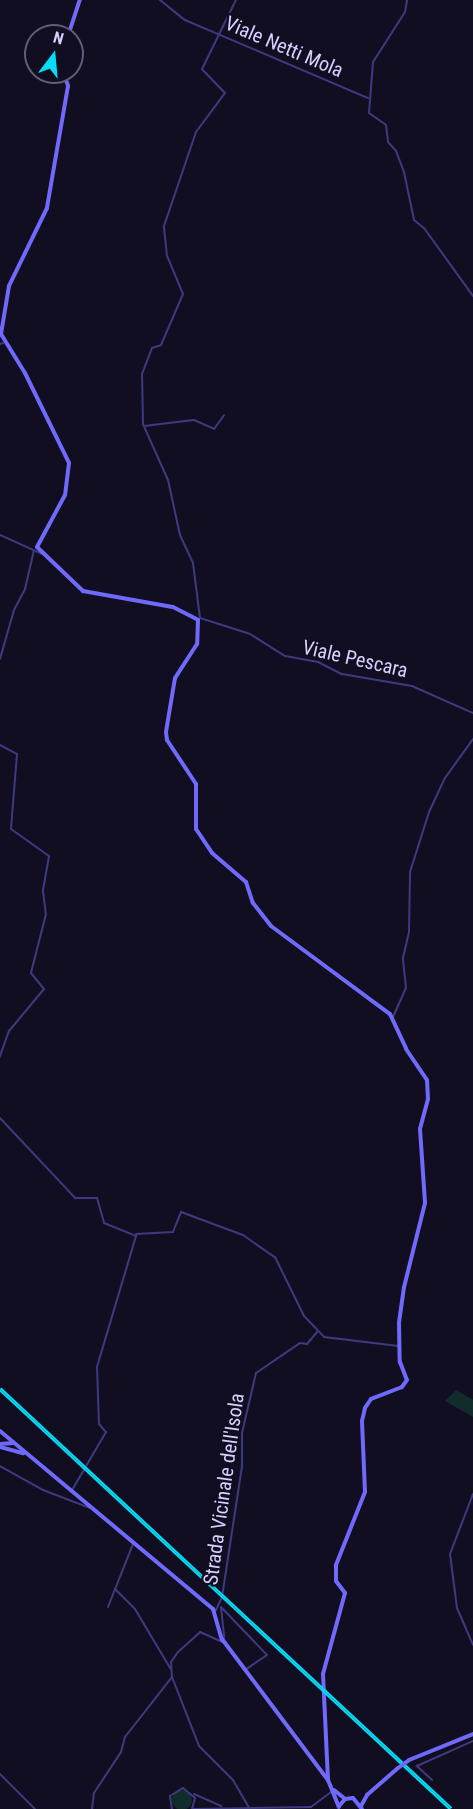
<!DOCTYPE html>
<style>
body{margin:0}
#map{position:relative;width:473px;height:1809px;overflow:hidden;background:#120e22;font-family:"Roboto Condensed",sans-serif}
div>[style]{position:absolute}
.green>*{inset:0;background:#112c2b}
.round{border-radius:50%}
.street>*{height:2px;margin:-1px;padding:0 1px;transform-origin:1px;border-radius:1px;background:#3e3a80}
.secondary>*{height:4px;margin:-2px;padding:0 2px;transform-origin:2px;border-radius:2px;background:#6f6afb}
.rail>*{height:4px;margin-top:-2px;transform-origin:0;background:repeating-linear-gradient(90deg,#120e22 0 4.5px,#06daf4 0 9px);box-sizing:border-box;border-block:2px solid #06daf4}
.secondary-bridge>*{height:4px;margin:-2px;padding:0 2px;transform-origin:2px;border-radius:2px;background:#6f6afb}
span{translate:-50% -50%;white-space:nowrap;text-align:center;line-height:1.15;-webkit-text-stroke:4.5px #120e22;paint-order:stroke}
.street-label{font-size:20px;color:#d6d0fe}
.north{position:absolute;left:24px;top:24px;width:60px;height:60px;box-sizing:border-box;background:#120e22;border:2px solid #605c7a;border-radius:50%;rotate:16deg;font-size:16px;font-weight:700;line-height:24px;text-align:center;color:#d6d0fe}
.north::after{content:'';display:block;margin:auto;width:21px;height:27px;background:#06daf4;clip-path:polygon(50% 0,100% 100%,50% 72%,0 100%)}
</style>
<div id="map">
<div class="green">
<div style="clip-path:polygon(456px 1390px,473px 1400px,473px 1417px,445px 1401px)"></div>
<div class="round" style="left:172px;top:1790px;width:20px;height:20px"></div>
</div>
<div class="street">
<div style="left:160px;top:0;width:32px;rotate:39deg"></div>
<div style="left:185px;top:20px;width:199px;rotate:23.1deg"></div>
<div style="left:407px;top:0;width:12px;rotate:99deg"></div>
<div style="left:405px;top:12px;width:59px;rotate:122.6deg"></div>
<div style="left:373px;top:62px;width:51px;rotate:94.5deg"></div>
<div style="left:369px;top:113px;width:21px;rotate:35deg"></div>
<div style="left:386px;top:125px;width:17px;rotate:83deg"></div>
<div style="left:388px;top:142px;width:12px;rotate:48deg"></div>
<div style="left:396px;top:151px;width:22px;rotate:69deg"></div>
<div style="left:404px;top:172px;width:49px;rotate:78.2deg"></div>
<div style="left:414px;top:220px;width:13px;rotate:39deg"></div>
<div style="left:424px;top:228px;width:84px;rotate:54.2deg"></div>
<div style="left:0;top:344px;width:3px;rotate:-18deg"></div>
<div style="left:144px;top:426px;width:50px;rotate:-6.8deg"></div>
<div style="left:194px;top:420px;width:22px;rotate:24deg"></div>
<div style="left:214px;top:429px;width:17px;rotate:-54deg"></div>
<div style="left:0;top:535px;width:46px;rotate:24.3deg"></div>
<div style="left:200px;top:618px;width:55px;rotate:-97.3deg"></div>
<div style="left:193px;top:563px;width:31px;rotate:-115deg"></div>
<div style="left:180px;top:535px;width:56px;rotate:-102.3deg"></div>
<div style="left:168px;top:480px;width:61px;rotate:-114.1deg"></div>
<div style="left:143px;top:424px;width:50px;rotate:-91.1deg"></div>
<div style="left:142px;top:374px;width:28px;rotate:-69deg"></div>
<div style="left:152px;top:348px;width:9px;rotate:-18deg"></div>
<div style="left:161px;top:345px;width:56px;rotate:-66.7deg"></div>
<div style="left:183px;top:294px;width:41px;rotate:-112.8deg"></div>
<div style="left:167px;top:256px;width:30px;rotate:-96deg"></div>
<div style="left:164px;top:226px;width:99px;rotate:-71.2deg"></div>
<div style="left:196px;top:132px;width:49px;rotate:-53.4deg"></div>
<div style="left:225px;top:93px;width:33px;rotate:-134deg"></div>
<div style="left:202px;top:69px;width:77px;rotate:-63.8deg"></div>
<div style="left:200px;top:618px;width:52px;rotate:17.7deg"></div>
<div style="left:250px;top:634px;width:41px;rotate:32.2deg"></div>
<div style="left:285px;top:656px;width:34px;rotate:10deg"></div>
<div style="left:318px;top:662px;width:27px;rotate:27deg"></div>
<div style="left:342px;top:674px;width:71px;rotate:9.7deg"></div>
<div style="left:412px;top:686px;width:67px;rotate:23.9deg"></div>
<div style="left:0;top:659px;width:51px;rotate:-74.1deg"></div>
<div style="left:14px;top:610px;width:24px;rotate:-62deg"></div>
<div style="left:25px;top:589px;width:39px;rotate:-77deg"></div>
<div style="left:0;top:745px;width:19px;rotate:28deg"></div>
<div style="left:17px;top:754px;width:75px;rotate:94.6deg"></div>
<div style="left:11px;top:829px;width:47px;rotate:35.4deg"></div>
<div style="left:49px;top:856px;width:36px;rotate:100deg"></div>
<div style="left:43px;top:891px;width:23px;rotate:83deg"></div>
<div style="left:46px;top:914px;width:61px;rotate:104.3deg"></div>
<div style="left:31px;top:973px;width:21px;rotate:51deg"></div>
<div style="left:44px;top:989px;width:55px;rotate:129.8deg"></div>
<div style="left:9px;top:1031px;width:27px;rotate:110deg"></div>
<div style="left:393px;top:1017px;width:32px;rotate:-66deg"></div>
<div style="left:406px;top:988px;width:30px;rotate:-96deg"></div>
<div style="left:403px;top:958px;width:27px;rotate:-77deg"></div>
<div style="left:409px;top:932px;width:60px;rotate:-89deg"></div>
<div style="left:410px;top:872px;width:63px;rotate:-72.4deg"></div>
<div style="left:429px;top:812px;width:38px;rotate:-65deg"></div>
<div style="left:445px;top:778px;width:48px;rotate:-54.3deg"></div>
<div style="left:0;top:1118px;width:110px;rotate:46.8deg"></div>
<div style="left:75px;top:1198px;width:22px"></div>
<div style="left:97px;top:1198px;width:26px;rotate:74deg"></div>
<div style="left:104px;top:1223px;width:35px;rotate:22deg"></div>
<div style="left:136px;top:1236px;width:137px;rotate:106.6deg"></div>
<div style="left:97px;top:1367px;width:57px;rotate:88deg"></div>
<div style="left:99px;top:1424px;width:11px;rotate:49deg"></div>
<div style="left:106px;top:1432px;width:69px;rotate:120.3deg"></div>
<div style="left:136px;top:1234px;width:37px;rotate:-3deg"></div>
<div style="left:173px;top:1232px;width:22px;rotate:-68deg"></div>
<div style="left:181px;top:1212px;width:66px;rotate:20.4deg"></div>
<div style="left:243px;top:1235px;width:39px;rotate:35deg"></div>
<div style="left:275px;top:1257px;width:66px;rotate:63.8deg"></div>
<div style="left:304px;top:1316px;width:29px;rotate:46deg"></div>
<div style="left:324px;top:1337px;width:75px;rotate:6.9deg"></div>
<div style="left:0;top:1466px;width:49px;rotate:29.2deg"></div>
<div style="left:43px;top:1490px;width:50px;rotate:21deg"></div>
<div style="left:473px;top:1494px;width:64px;rotate:111deg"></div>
<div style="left:450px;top:1554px;width:54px;rotate:82.6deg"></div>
<div style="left:457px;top:1608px;width:40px;rotate:66.6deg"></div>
<div style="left:115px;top:1589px;width:28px;rotate:45deg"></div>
<div style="left:135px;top:1609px;width:69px;rotate:59.3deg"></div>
<div style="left:108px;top:1607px;width:68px;rotate:-68.4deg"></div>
<div style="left:221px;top:1607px;width:66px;rotate:46.2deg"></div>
<div style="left:267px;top:1655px;width:27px;rotate:146deg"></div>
<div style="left:221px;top:1607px;width:31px;rotate:84deg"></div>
<div style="left:215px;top:1612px;width:17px;rotate:-65deg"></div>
<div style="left:222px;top:1597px;width:132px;rotate:-81.3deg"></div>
<div style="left:242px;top:1467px;width:34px;rotate:-90deg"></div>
<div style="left:242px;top:1433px;width:62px;rotate:-76.9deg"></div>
<div style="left:256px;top:1373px;width:53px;rotate:-34.3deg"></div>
<div style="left:300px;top:1343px;width:7px;rotate:8deg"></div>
<div style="left:307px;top:1344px;width:16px;rotate:-50deg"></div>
<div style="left:172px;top:1677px;width:74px;rotate:68.6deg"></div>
<div style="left:199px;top:1746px;width:48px;rotate:45deg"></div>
<div style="left:233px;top:1780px;width:32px;rotate:60deg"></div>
<div style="left:0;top:1774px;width:49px;rotate:45deg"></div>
<div style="left:432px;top:1780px;width:21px;rotate:-137deg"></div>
<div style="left:417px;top:1766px;width:61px;rotate:-24.1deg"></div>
<div style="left:194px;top:1794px;width:30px;rotate:24deg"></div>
<div style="left:92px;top:1809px;width:16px;rotate:-83deg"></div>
<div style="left:94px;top:1793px;width:49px;rotate:-56.6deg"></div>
<div style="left:121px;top:1752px;width:16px;rotate:-75deg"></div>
<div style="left:125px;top:1737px;width:76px;rotate:-51.9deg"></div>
<div style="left:172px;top:1677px;width:15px;rotate:-94deg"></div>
<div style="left:171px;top:1662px;width:12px;rotate:-55deg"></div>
<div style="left:178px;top:1652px;width:30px;rotate:-42deg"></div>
<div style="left:200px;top:1632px;width:27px;rotate:24deg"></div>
<div style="left:172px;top:1809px;width:13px;rotate:-99deg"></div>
<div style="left:170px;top:1796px;width:15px;rotate:-32deg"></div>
<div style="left:183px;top:1788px;width:16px;rotate:40deg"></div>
<div style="left:195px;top:1798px;width:11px;rotate:105deg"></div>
<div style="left:193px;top:1809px;width:118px;rotate:-1deg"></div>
<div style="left:311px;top:1807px;width:25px;rotate:-37deg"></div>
</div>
<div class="secondary">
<div style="left:68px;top:36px;width:38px;rotate:-72deg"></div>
<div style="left:63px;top:72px;width:15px;rotate:70deg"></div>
<div style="left:68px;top:86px;width:124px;rotate:99.8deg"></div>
<div style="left:47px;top:208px;width:87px;rotate:116deg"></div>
<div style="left:9px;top:286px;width:49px;rotate:99.5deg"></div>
<div style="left:1px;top:334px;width:46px;rotate:58.4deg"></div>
<div style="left:25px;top:373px;width:100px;rotate:63.9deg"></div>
<div style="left:69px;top:463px;width:32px;rotate:97deg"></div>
<div style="left:65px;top:495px;width:59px;rotate:118.3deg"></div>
<div style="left:37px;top:547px;width:64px;rotate:43.7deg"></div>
<div style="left:83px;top:591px;width:91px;rotate:10.1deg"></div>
<div style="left:173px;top:607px;width:28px;rotate:27deg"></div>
<div style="left:198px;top:620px;width:24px;rotate:92deg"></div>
<div style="left:197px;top:644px;width:40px;rotate:122.9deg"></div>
<div style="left:175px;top:678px;width:55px;rotate:99.5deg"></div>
<div style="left:166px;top:732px;width:8px;rotate:83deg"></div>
<div style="left:167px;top:740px;width:53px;rotate:56.6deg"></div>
<div style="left:196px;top:784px;width:45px;rotate:90deg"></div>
<div style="left:196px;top:829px;width:29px;rotate:56deg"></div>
<div style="left:212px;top:853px;width:45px;rotate:40.5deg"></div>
<div style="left:246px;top:882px;width:22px;rotate:72deg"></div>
<div style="left:253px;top:903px;width:29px;rotate:52deg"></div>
<div style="left:271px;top:926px;width:148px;rotate:36.5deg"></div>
<div style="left:390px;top:1014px;width:38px;rotate:65deg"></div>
<div style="left:406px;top:1049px;width:37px;rotate:56deg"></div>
<div style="left:427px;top:1080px;width:19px;rotate:87deg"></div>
<div style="left:428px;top:1099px;width:31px;rotate:105deg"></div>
<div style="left:420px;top:1129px;width:74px;rotate:86.1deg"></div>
<div style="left:425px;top:1203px;width:87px;rotate:104deg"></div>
<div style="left:404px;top:1287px;width:36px;rotate:98deg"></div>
<div style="left:399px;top:1323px;width:39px;rotate:89deg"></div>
<div style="left:400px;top:1362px;width:19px;rotate:69deg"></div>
<div style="left:407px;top:1380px;width:9px;rotate:126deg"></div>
<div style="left:402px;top:1387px;width:33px;rotate:159deg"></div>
<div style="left:371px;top:1399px;width:11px;rotate:124deg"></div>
<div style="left:365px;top:1408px;width:13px;rotate:103deg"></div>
<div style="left:362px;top:1421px;width:71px;rotate:87.6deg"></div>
<div style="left:365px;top:1492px;width:79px;rotate:111.7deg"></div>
<div style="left:336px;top:1565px;width:16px;rotate:90deg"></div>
<div style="left:336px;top:1581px;width:15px;rotate:53deg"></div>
<div style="left:345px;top:1593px;width:84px;rotate:105.2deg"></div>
<div style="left:323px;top:1674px;width:106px;rotate:87.3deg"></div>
<div style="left:0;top:1431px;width:278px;rotate:39.9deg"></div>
<div style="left:213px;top:1609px;width:32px;rotate:74deg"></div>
<div style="left:0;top:1444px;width:13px;rotate:-4deg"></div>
<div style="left:0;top:1447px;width:24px;rotate:15deg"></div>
<div style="left:222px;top:1639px;width:176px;rotate:53.1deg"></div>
<div style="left:328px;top:1780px;width:29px;rotate:68deg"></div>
<div style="left:409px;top:1760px;width:69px;rotate:-22.1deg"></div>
<div style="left:334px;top:1790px;width:14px;rotate:39deg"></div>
<div style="left:339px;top:1806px;width:9px;rotate:-49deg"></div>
<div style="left:345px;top:1799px;width:8px;rotate:-7deg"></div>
<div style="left:353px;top:1798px;width:14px;rotate:51deg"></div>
<div style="left:361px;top:1806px;width:13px;rotate:-61deg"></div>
<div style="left:367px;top:1795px;width:41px;rotate:-41.1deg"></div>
</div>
<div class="rail">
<div style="left:0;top:1389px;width:616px;rotate:42.96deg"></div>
</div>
<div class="secondary-bridge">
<div style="left:398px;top:1768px;width:14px;rotate:-36deg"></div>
</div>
<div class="street-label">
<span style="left:284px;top:47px;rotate:23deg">Viale Netti Mola</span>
<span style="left:355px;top:659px;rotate:13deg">Viale Pescara</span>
<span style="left:224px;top:1489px;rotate:-82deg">Strada Vicinale dell'Isola</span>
</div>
<div class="north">N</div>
</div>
